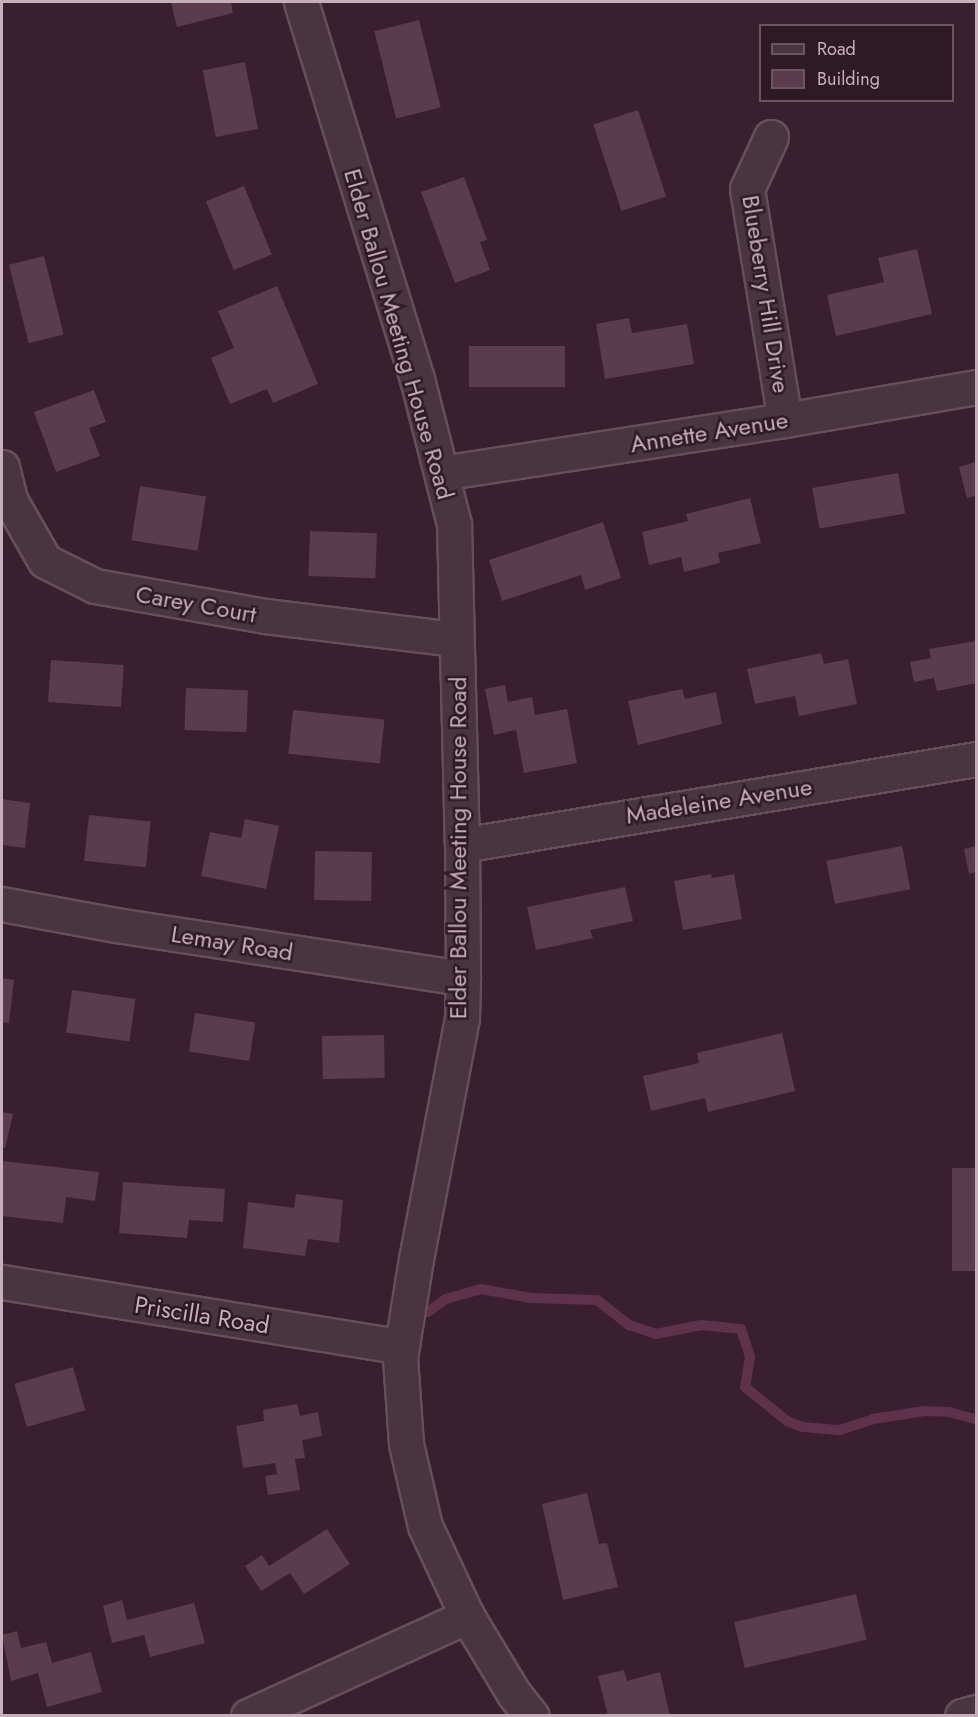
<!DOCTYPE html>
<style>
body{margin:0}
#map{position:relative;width:978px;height:1717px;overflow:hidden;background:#3a202e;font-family:Jost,sans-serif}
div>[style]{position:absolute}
.stream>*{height:10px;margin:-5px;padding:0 5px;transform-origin:5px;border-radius:5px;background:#5f324b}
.building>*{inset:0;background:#5a3c4c;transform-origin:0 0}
.roads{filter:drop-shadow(2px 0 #654f5b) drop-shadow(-2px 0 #654f5b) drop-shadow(0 2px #654f5b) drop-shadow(0 -2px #654f5b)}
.minor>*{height:33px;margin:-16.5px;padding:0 16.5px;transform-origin:16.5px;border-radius:16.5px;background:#4a3440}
.tertiary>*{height:33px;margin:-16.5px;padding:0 16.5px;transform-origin:16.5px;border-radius:16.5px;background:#4a3440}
span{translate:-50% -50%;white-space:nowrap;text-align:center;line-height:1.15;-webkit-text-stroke:5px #2f1925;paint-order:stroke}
.street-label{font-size:24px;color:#c6afbb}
.frame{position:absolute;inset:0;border:3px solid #c6afbb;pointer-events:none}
.legend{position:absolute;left:759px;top:24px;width:195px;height:78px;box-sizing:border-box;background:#2f1925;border:2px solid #6b5561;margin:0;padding:8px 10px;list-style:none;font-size:18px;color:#c6afbb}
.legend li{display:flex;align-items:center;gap:12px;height:30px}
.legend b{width:30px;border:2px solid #6b5561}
</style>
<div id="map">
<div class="stream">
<div style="left:428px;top:1312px;width:22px;rotate:-36deg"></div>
<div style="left:446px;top:1299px;width:36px;rotate:-16deg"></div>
<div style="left:481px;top:1289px;width:51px;rotate:10.2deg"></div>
<div style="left:531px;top:1298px;width:66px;rotate:1.7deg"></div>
<div style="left:597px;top:1300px;width:41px;rotate:38deg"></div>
<div style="left:629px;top:1325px;width:28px;rotate:18deg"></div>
<div style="left:656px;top:1334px;width:46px;rotate:-11.3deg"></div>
<div style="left:701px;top:1325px;width:40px;rotate:5.7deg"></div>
<div style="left:741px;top:1329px;width:29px;rotate:72deg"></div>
<div style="left:750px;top:1357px;width:30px;rotate:99deg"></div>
<div style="left:745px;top:1387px;width:54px;rotate:39deg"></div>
<div style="left:787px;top:1421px;width:17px;rotate:21deg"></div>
<div style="left:803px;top:1427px;width:37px;rotate:5deg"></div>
<div style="left:840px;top:1430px;width:35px;rotate:-18deg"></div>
<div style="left:873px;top:1419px;width:52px;rotate:-8.9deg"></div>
<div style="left:924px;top:1411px;width:25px;rotate:2deg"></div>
<div style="left:949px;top:1412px;width:28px;rotate:15deg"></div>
</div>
<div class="building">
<div style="clip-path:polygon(171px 2px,231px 2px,233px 13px,177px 27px)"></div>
<div style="left:419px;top:20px;width:90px;height:46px;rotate:76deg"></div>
<div style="left:245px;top:62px;width:68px;height:43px;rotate:79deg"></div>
<div style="left:638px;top:110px;width:91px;height:47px;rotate:72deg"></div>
<div style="clip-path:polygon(464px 177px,487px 240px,480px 242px,490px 270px,455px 283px,421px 192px)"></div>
<div style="left:244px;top:186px;width:74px;height:41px;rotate:68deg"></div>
<div style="clip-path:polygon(917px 249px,932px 314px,836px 336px,827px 295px,884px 282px,878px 258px)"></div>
<div style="left:44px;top:256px;width:81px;height:36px;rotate:76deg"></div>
<div style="clip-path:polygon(277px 286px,318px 384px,273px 403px,267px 389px,230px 404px,211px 358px,234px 348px,218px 311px)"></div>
<div style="clip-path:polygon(629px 318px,632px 333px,687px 324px,694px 364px,605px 379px,596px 324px)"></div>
<div style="left:469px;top:346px;width:96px;height:41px"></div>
<div style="clip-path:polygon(94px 390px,106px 422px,89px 428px,100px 456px,56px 472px,34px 412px)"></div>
<div style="clip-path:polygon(976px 462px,976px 496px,967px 498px,959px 467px)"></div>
<div style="left:898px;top:473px;width:41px;height:87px;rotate:80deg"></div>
<div style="left:140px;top:486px;width:67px;height:55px;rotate:9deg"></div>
<div style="clip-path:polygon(750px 498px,761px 543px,718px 553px,720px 563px,684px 572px,681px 557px,649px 565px,642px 532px,688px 521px,686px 514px)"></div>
<div style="clip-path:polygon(603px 522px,621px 578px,585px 590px,581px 575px,502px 601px,489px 560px)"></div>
<div style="left:310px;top:531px;width:67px;height:45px;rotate:2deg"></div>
<div style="clip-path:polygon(976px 641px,976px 683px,937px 691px,934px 678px,914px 682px,910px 662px,931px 658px,929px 649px)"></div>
<div style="clip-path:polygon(821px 653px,824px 664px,848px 659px,857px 704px,799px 716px,795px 696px,755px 704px,747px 669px)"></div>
<div style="left:51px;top:660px;width:73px;height:42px;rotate:4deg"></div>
<div style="clip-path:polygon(505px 685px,508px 702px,532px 697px,535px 715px,567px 709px,577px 763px,524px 773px,516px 730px,494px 735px,485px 689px)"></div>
<div style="left:186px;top:688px;width:62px;height:42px;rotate:2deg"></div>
<div style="clip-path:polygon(682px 689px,685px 699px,716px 692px,722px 724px,638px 745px,628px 701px)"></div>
<div style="left:293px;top:710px;width:92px;height:44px;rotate:6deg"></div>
<div style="clip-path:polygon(2px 799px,30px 803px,25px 848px,2px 845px)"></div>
<div style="left:89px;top:815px;width:62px;height:46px;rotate:6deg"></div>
<div style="clip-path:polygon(245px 819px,279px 826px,266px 889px,201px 876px,210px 832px,241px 838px)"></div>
<div style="left:902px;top:846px;width:44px;height:77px;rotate:79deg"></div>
<div style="clip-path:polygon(976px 846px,976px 872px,969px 874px,964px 849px)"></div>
<div style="left:315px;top:851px;width:57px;height:49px;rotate:1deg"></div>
<div style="clip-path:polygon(711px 874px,712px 878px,734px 874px,742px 919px,683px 930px,674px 881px)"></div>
<div style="clip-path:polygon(625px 887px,633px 921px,590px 930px,593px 938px,536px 950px,527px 907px)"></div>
<div style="clip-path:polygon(2px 978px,14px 980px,9px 1023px,2px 1022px)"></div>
<div style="left:72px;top:990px;width:64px;height:43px;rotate:8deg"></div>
<div style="left:195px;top:1013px;width:61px;height:39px;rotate:9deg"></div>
<div style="clip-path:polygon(782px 1033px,795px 1091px,708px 1112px,705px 1098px,651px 1111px,643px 1076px,699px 1063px,697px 1053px)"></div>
<div style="left:384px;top:1035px;width:43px;height:62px;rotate:89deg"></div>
<div style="clip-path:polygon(2px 1112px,13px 1114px,5px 1148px,2px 1147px)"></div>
<div style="clip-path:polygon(2px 1161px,99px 1172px,95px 1201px,66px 1197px,63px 1223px,2px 1216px)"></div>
<div style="left:952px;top:1168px;width:24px;height:103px"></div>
<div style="clip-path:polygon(123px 1182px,225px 1189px,223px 1222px,189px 1220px,187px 1238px,119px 1233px)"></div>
<div style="clip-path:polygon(296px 1194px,343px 1200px,339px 1243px,308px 1239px,305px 1256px,243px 1248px,248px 1202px,294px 1208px)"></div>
<div style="left:73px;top:1367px;width:45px;height:61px;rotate:74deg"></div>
<div style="clip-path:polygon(297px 1404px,300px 1416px,318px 1412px,322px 1436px,302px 1440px,305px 1458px,295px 1459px,300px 1490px,268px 1495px,265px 1476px,277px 1474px,275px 1463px,243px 1468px,236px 1426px,264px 1421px,263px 1410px)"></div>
<div style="clip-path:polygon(587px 1493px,599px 1544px,607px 1543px,618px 1587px,563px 1600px,542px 1504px)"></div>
<div style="clip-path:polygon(327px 1529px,350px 1564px,304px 1594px,290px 1573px,261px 1591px,245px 1566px,262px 1555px,269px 1566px)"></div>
<div style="left:856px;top:1594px;width:47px;height:125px;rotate:77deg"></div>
<div style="clip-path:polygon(122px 1600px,127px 1620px,194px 1603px,205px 1643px,150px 1657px,144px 1635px,112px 1643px,103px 1606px)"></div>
<div style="clip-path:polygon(17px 1631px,21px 1648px,46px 1642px,52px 1663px,91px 1652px,102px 1692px,47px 1707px,38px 1673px,11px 1681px,2px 1635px)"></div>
<div style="clip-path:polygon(624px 1670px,627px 1681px,660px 1672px,670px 1716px,608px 1716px,598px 1676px)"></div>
</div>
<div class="roads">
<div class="minor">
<div style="left:771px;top:137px;width:57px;rotate:114.8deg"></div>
<div style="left:747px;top:189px;width:234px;rotate:80.7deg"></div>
<div style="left:2px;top:467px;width:34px;rotate:76deg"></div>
<div style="left:10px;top:500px;width:70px;rotate:60.2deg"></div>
<div style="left:45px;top:561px;width:56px;rotate:26.6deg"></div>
<div style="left:95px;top:586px;width:173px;rotate:10deg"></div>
<div style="left:265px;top:616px;width:192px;rotate:6.9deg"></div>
<div style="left:442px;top:473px;width:347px;rotate:-8.8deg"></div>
<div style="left:785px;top:420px;width:194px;rotate:-9.8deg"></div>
<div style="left:2px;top:904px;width:116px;rotate:10.4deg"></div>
<div style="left:116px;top:925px;width:351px;rotate:8.7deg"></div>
<div style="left:463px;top:978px;width:133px;rotate:-90.4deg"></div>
<div style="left:462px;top:845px;width:521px;rotate:-9.5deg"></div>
<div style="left:2px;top:1282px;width:405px;rotate:9.2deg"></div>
<div style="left:248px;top:1716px;width:241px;rotate:-24.5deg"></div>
<div style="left:962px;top:1716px;width:15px;rotate:-16deg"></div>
</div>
<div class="tertiary">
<div style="left:301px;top:2px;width:394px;rotate:72.9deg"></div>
<div style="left:417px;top:379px;width:150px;rotate:75.7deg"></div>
<div style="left:454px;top:524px;width:321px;rotate:88.6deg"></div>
<div style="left:463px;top:978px;width:40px;rotate:91.4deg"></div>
<div style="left:462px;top:1018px;width:245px;rotate:100.8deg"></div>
<div style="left:416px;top:1259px;width:100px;rotate:99.2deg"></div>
<div style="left:400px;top:1358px;width:86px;rotate:86deg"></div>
<div style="left:406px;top:1444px;width:84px;rotate:77deg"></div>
<div style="left:425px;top:1526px;width:99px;rotate:65deg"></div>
<div style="left:467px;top:1616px;width:91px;rotate:58.9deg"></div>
<div style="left:514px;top:1694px;width:28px;rotate:51deg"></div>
</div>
</div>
<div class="street-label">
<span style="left:766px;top:294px;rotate:81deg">Blueberry Hill Drive</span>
<span style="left:399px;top:334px;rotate:74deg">Elder Ballou Meeting House Road</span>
<span style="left:709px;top:432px;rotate:-9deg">Annette Avenue</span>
<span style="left:196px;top:604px;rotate:10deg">Carey Court</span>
<span style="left:719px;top:801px;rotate:-9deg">Madeleine Avenue</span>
<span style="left:458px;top:848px;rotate:-90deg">Elder Ballou Meeting House Road</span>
<span style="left:232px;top:943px;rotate:9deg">Lemay Road</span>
<span style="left:202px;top:1315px;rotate:9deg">Priscilla Road</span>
</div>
<div class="frame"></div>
<ul class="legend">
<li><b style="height:8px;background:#4a3440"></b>Road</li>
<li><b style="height:16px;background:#5a3c4c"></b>Building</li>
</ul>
</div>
